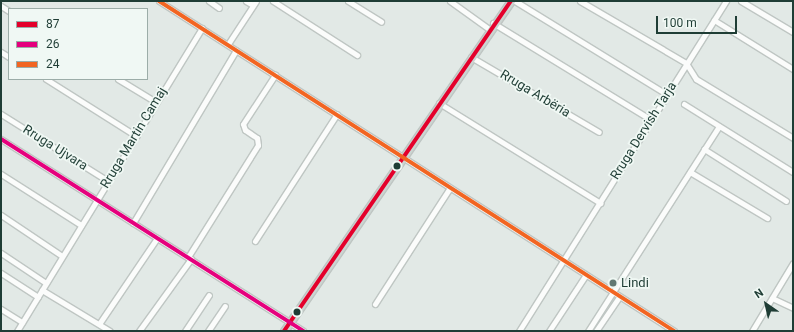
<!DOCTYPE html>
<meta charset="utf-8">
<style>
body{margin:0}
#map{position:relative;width:794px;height:332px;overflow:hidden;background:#e2e9e6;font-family:Roboto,sans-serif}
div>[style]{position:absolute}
.roads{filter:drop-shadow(1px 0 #bfc6c3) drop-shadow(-1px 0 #bfc6c3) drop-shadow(0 1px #bfc6c3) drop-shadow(0 -1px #bfc6c3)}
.minor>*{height:5px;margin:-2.5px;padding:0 2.5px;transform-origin:2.5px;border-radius:2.5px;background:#fbfcfb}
.major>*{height:7px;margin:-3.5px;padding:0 3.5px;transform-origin:3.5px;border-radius:3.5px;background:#ccd5d2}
.bus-1>*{height:4px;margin:-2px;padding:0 2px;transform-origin:2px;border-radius:2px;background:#e4002b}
.bus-2>*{height:4px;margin:-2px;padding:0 2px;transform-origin:2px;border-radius:2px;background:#e5007d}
.bus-3>*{height:4px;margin:-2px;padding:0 2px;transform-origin:2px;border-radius:2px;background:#f26522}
.dots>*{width:11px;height:11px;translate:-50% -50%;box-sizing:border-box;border:2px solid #f0f8f4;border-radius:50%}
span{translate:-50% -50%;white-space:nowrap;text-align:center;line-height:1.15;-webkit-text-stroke:3.5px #f0f8f4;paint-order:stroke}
.street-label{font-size:13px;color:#1f3d35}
.poi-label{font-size:13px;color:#1f3d35}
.left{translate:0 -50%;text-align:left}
.frame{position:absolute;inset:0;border:2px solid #1f3d35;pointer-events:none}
.legend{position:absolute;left:8px;top:8px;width:140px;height:72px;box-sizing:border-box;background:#f0f8f4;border:1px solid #9cada8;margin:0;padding:5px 7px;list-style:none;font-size:12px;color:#1f3d35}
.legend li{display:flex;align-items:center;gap:8px;height:20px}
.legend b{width:20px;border:1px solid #9cada8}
.north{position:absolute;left:746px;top:284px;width:40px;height:40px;-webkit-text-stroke:3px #f0f8f4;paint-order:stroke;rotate:326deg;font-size:11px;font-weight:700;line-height:16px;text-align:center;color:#1f3d35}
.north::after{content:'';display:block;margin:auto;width:14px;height:18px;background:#1f3d35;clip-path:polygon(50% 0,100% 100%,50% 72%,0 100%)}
.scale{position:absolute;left:656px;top:16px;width:81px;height:18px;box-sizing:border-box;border:2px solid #1f3d35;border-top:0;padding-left:5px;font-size:12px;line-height:14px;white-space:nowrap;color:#1f3d35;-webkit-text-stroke:3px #f0f8f4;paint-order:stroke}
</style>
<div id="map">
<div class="roads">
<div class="minor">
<div style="left:159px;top:1px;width:612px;rotate:32.65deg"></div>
<div style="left:209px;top:1px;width:12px;rotate:35deg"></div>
<div style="left:246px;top:1px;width:8px;rotate:30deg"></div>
<div style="left:273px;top:1px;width:100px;rotate:32.7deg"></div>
<div style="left:348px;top:1px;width:39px;rotate:32deg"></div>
<div style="left:450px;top:1px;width:48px;rotate:35.7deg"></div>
<div style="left:515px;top:1px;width:177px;rotate:31.6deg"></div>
<div style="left:580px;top:1px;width:123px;rotate:30.3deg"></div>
<div style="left:686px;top:63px;width:19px;rotate:58deg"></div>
<div style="left:696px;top:79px;width:114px;rotate:31.3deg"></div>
<div style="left:741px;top:1px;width:61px;rotate:30.8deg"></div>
<div style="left:1px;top:6px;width:9px;rotate:32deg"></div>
<div style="left:714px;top:20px;width:93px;rotate:31.8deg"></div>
<div style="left:493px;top:23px;width:185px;rotate:31.5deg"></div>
<div style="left:228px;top:44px;width:51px;rotate:-56.9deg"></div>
<div style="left:1px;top:52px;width:9px;rotate:32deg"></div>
<div style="left:471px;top:57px;width:148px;rotate:30.4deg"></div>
<div style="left:46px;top:79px;width:107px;rotate:32.3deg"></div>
<div style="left:118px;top:79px;width:44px;rotate:31.2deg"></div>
<div style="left:439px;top:103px;width:190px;rotate:31.8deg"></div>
<div style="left:684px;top:104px;width:128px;rotate:32deg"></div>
<div style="left:1px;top:114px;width:126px;rotate:32.1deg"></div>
<div style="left:1px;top:139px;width:358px;rotate:32.4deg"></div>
<div style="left:704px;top:149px;width:97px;rotate:32.4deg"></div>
<div style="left:690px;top:172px;width:90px;rotate:30.9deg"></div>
<div style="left:1px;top:174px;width:95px;rotate:32.5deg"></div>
<div style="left:1px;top:215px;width:73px;rotate:33.9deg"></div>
<div style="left:133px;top:223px;width:201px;rotate:-59.2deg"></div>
<div style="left:255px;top:241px;width:151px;rotate:-57.2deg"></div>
<div style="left:1px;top:253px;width:54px;rotate:33.7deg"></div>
<div style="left:188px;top:257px;width:132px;rotate:-58deg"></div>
<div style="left:258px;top:145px;width:7px;rotate:-98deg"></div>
<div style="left:257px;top:138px;width:14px;rotate:-146deg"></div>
<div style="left:245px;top:130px;width:6px;rotate:-108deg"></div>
<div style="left:243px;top:124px;width:59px;rotate:-56.9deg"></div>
<div style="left:1px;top:273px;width:44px;rotate:33deg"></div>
<div style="left:42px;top:290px;width:79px;rotate:31.1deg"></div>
<div style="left:772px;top:298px;width:23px;rotate:25deg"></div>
<div style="left:375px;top:304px;width:137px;rotate:-57.2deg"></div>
<div style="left:1px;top:309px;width:25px;rotate:32deg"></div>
<div style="left:99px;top:324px;width:104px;rotate:-56deg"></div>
<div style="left:17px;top:331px;width:355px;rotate:-58.6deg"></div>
<div style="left:139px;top:331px;width:89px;rotate:-54.2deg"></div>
<div style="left:185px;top:331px;width:43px;rotate:-56.3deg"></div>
<div style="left:208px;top:331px;width:30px;rotate:-56deg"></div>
<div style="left:519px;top:331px;width:390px;rotate:-57.9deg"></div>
<div style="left:549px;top:331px;width:66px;rotate:-56.8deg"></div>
<div style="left:588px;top:331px;width:243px;rotate:-57.4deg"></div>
<div style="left:596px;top:331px;width:41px;rotate:-55.9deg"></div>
<div style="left:752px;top:331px;width:79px;rotate:-58.9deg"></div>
</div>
<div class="major">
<div style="left:284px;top:331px;width:401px;rotate:-55.5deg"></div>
</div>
</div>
<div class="bus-1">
<div style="left:284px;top:331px;width:401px;rotate:-55.5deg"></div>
</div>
<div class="bus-2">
<div style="left:1px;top:139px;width:358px;rotate:32.4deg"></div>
</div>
<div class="bus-3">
<div style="left:159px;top:1px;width:612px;rotate:32.65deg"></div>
</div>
<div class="dots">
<div style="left:397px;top:166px;background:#1f3d35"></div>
<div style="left:613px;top:283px;background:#637973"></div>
<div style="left:297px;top:312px;background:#1f3d35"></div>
</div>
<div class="street-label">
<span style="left:535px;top:94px;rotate:31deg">Rruga Arbëria</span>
<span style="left:644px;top:131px;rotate:-58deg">Rruga Dervish Tarja</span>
<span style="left:134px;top:138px;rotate:-59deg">Rruga Martin Camaj</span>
<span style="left:55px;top:148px;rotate:32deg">Rruga Ujvara</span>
</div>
<div class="poi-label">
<span class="left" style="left:621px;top:283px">Lindi</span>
</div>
<div class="frame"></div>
<ul class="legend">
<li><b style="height:5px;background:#e4002b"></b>87</li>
<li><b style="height:5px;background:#e5007d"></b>26</li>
<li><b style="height:5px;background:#f26522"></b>24</li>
</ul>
<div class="north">N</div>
<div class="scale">100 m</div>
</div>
